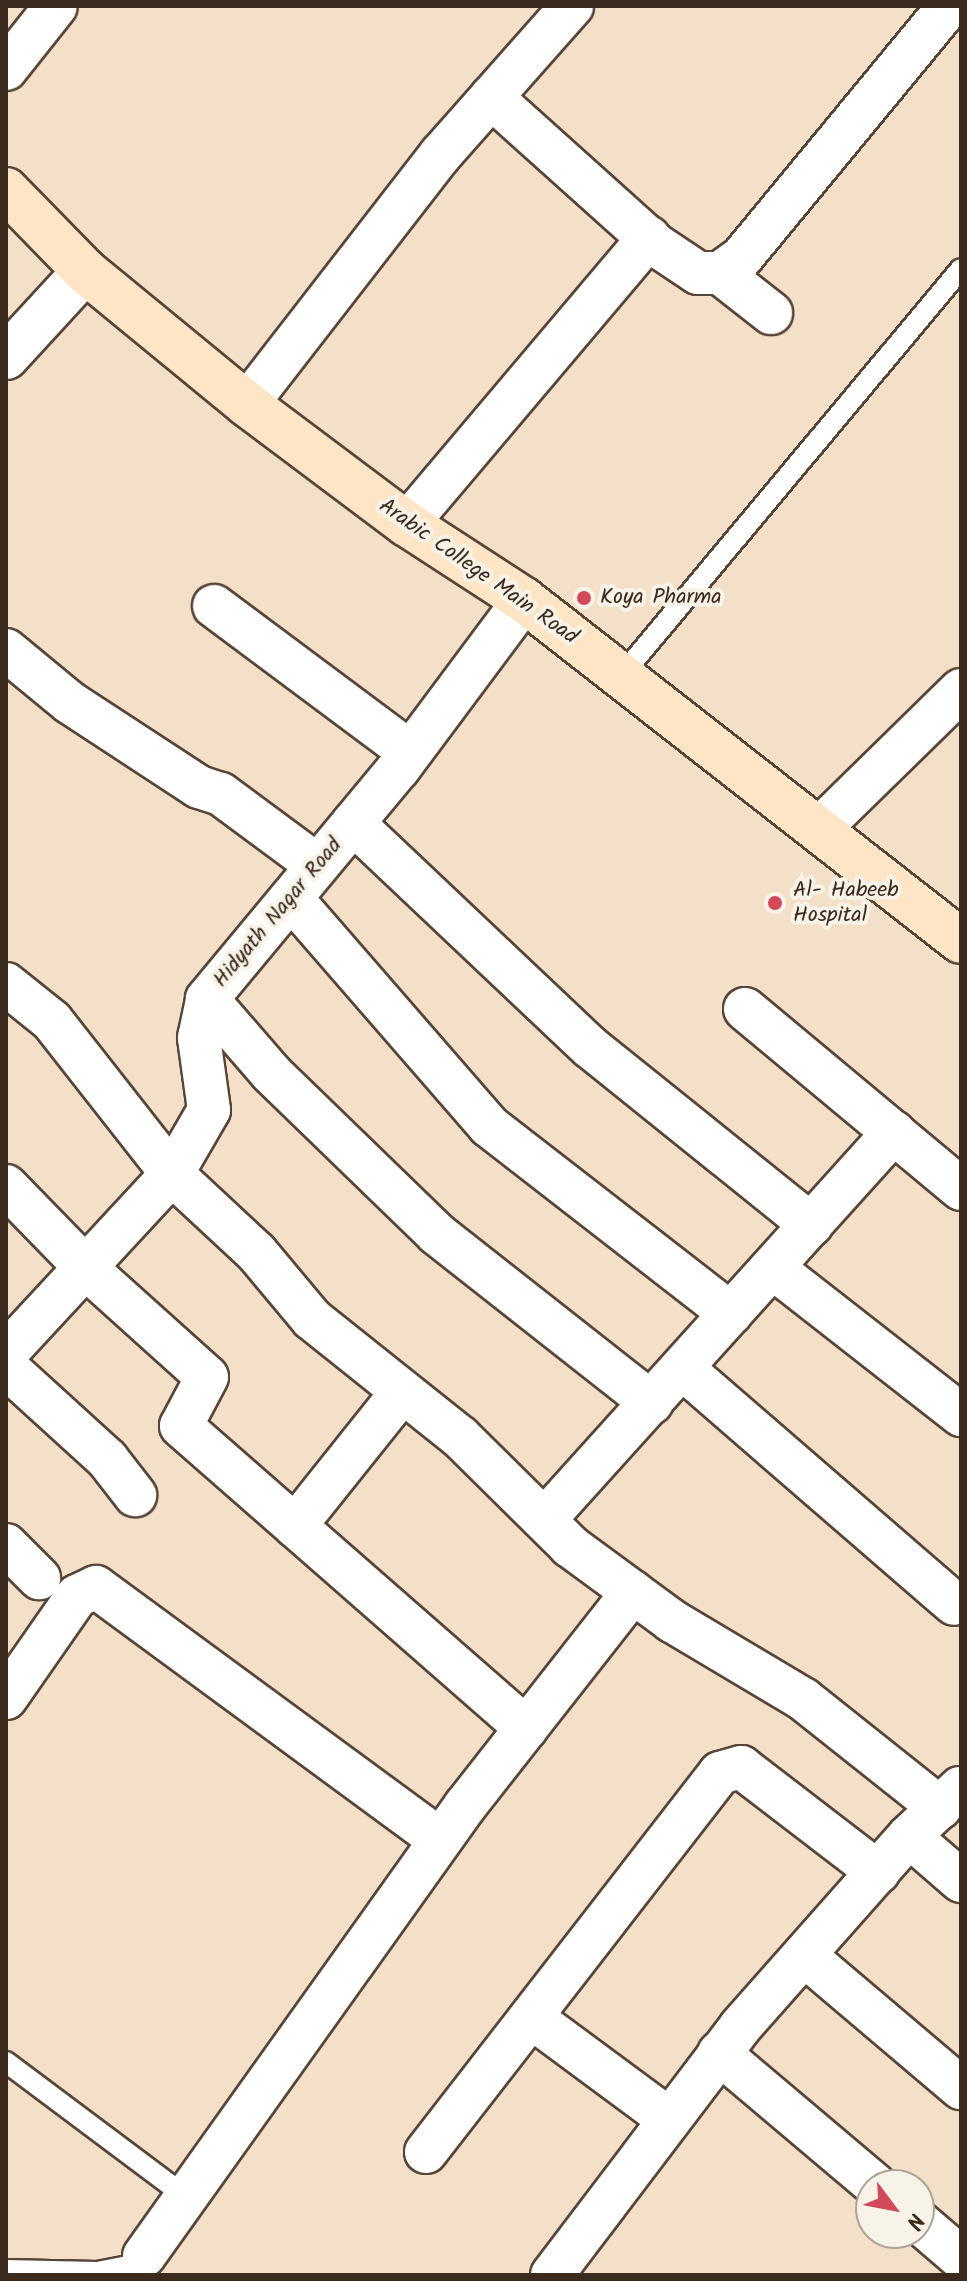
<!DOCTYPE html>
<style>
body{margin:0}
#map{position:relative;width:967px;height:2281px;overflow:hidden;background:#f4e0c8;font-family:Kalam,sans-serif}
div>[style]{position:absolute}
.roads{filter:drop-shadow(2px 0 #574538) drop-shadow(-2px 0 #574538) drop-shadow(0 2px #574538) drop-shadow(0 -2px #574538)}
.service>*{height:20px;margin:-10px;padding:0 10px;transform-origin:10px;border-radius:10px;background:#fff}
.minor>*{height:42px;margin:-21px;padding:0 21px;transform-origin:21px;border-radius:21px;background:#fff}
.tertiary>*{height:44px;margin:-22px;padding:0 22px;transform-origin:22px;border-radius:22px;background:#fff}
.secondary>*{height:44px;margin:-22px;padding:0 22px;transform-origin:22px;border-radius:22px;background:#fde5c5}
.dots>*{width:22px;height:22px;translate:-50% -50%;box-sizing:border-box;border:4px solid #f7f3e8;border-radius:50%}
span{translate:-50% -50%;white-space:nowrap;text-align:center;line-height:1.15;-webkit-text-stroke:8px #f7f3e8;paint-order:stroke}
.street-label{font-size:22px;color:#3b2a1e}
.poi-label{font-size:22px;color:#3b2a1e}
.left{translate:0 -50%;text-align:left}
.frame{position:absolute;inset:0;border:8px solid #3b2a1e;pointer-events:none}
.north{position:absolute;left:855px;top:2169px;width:80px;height:80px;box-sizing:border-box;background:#f7f3e8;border:2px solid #aca397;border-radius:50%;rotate:122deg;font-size:22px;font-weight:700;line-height:32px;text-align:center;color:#3b2a1e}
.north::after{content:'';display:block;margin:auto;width:28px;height:36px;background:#d1495b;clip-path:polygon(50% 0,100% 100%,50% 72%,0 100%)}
</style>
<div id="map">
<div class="roads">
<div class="service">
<div style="left:621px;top:676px;width:530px;rotate:-50.13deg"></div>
<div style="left:6px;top:2062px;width:224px;rotate:36.8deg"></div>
<div style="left:6px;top:2270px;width:91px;rotate:1.3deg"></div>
<div style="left:97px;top:2272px;width:33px;rotate:-11deg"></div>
<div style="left:129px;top:2266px;width:18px;rotate:-34deg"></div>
</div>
<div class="minor">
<div style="left:6px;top:69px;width:80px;rotate:-51.6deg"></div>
<div style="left:491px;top:97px;width:222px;rotate:41.9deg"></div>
<div style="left:656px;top:245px;width:50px;rotate:33.7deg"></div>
<div style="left:698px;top:273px;width:22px"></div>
<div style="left:720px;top:273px;width:27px;rotate:-36deg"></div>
<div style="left:742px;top:257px;width:325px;rotate:-50.5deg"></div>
<div style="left:720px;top:273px;width:65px;rotate:38.1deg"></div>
<div style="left:247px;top:404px;width:316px;rotate:-52.2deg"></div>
<div style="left:441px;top:154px;width:198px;rotate:-48.5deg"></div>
<div style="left:407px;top:524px;width:375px;rotate:-49.8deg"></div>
<div style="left:214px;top:606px;width:244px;rotate:36.7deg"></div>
<div style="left:6px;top:650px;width:82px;rotate:39.5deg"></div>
<div style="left:69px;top:702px;width:155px;rotate:33.2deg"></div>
<div style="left:199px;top:787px;width:23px;rotate:18deg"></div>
<div style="left:221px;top:794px;width:119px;rotate:36.5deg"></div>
<div style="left:353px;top:823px;width:326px;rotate:43.4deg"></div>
<div style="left:590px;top:1047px;width:284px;rotate:38.8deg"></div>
<div style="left:818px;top:830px;width:200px;rotate:-44.4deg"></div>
<div style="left:291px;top:898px;width:302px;rotate:49deg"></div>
<div style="left:489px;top:1126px;width:306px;rotate:37.8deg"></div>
<div style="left:6px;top:984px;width:59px;rotate:38.8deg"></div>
<div style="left:52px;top:1021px;width:194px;rotate:51.9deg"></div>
<div style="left:172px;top:1174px;width:115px;rotate:42.9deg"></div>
<div style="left:256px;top:1252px;width:87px;rotate:50.1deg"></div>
<div style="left:312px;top:1319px;width:189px;rotate:38.6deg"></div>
<div style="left:460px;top:1437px;width:155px;rotate:44.7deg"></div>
<div style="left:570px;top:1546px;width:127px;rotate:36.3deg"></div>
<div style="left:672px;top:1621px;width:152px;rotate:30.8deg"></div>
<div style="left:803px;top:1699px;width:175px;rotate:38.5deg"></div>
<div style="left:207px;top:999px;width:98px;rotate:49.1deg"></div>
<div style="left:271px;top:1073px;width:231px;rotate:44.1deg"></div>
<div style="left:437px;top:1234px;width:273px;rotate:38.2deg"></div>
<div style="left:745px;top:1009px;width:281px;rotate:39.8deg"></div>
<div style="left:6px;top:1186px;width:116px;rotate:45.7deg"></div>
<div style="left:87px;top:1269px;width:161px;rotate:42deg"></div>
<div style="left:207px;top:1377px;width:55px;rotate:118deg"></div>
<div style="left:181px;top:1426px;width:459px;rotate:41.2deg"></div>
<div style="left:773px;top:1268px;width:239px;rotate:38deg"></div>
<div style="left:6px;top:1353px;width:244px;rotate:-47.2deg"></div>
<div style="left:172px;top:1174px;width:74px;rotate:-60deg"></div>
<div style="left:209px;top:1110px;width:73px;rotate:-97.9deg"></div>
<div style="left:199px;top:1038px;width:40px;rotate:-78deg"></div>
<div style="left:207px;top:999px;width:300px;rotate:-50.3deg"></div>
<div style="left:399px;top:768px;width:209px;rotate:-53.3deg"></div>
<div style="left:6px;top:1367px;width:137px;rotate:42.3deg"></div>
<div style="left:107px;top:1459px;width:46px;rotate:52.1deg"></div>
<div style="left:682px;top:1368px;width:360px;rotate:40.9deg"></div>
<div style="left:545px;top:1519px;width:521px;rotate:-47.96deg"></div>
<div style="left:295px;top:1526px;width:171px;rotate:-51.4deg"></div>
<div style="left:6px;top:1545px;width:47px;rotate:45deg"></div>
<div style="left:6px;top:1698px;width:124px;rotate:-55.2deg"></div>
<div style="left:77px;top:1596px;width:21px;rotate:-25deg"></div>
<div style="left:96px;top:1587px;width:427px;rotate:36.3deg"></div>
<div style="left:909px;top:1836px;width:69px;rotate:40.9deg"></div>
<div style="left:804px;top:1955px;width:206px;rotate:40.3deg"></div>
<div style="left:531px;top:2017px;width:172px;rotate:36.5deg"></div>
<div style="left:719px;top:2053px;width:204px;rotate:40.2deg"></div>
<div style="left:426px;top:2152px;width:480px;rotate:-52.2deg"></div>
<div style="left:720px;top:1773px;width:22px;rotate:-16deg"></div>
<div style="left:741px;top:1767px;width:173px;rotate:37.5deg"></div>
<div style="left:919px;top:2222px;width:55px;rotate:40.6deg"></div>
<div style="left:144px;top:2256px;width:553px;rotate:-54.5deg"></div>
<div style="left:465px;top:1806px;width:272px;rotate:-51.9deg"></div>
<div style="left:552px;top:2275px;width:311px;rotate:-52.8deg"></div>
<div style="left:740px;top:2027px;width:255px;rotate:-48.5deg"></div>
<div style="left:909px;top:1836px;width:70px;rotate:-43.3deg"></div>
</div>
<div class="tertiary">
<div style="left:6px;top:357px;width:117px;rotate:-47.4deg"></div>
</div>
<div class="secondary">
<div style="left:6px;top:190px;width:113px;rotate:45.7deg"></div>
<div style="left:85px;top:271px;width:210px;rotate:39.4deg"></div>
<div style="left:247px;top:404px;width:200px;rotate:36.9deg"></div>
<div style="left:407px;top:524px;width:140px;rotate:33deg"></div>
<div style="left:524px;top:600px;width:554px;rotate:37.97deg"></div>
</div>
</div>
<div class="dots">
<div style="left:584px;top:598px;background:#d1495b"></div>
<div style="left:775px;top:903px;background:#d1495b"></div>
</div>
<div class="street-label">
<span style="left:478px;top:572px;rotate:35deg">Arabic College Main Road</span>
<span style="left:278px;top:913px;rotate:-50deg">Hidyath Nagar Road</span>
</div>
<div class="poi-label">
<span class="left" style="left:600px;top:598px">Koya Pharma</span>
<span class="left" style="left:793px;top:903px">Al- Habeeb<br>Hospital</span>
</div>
<div class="frame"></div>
<div class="north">N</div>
</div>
